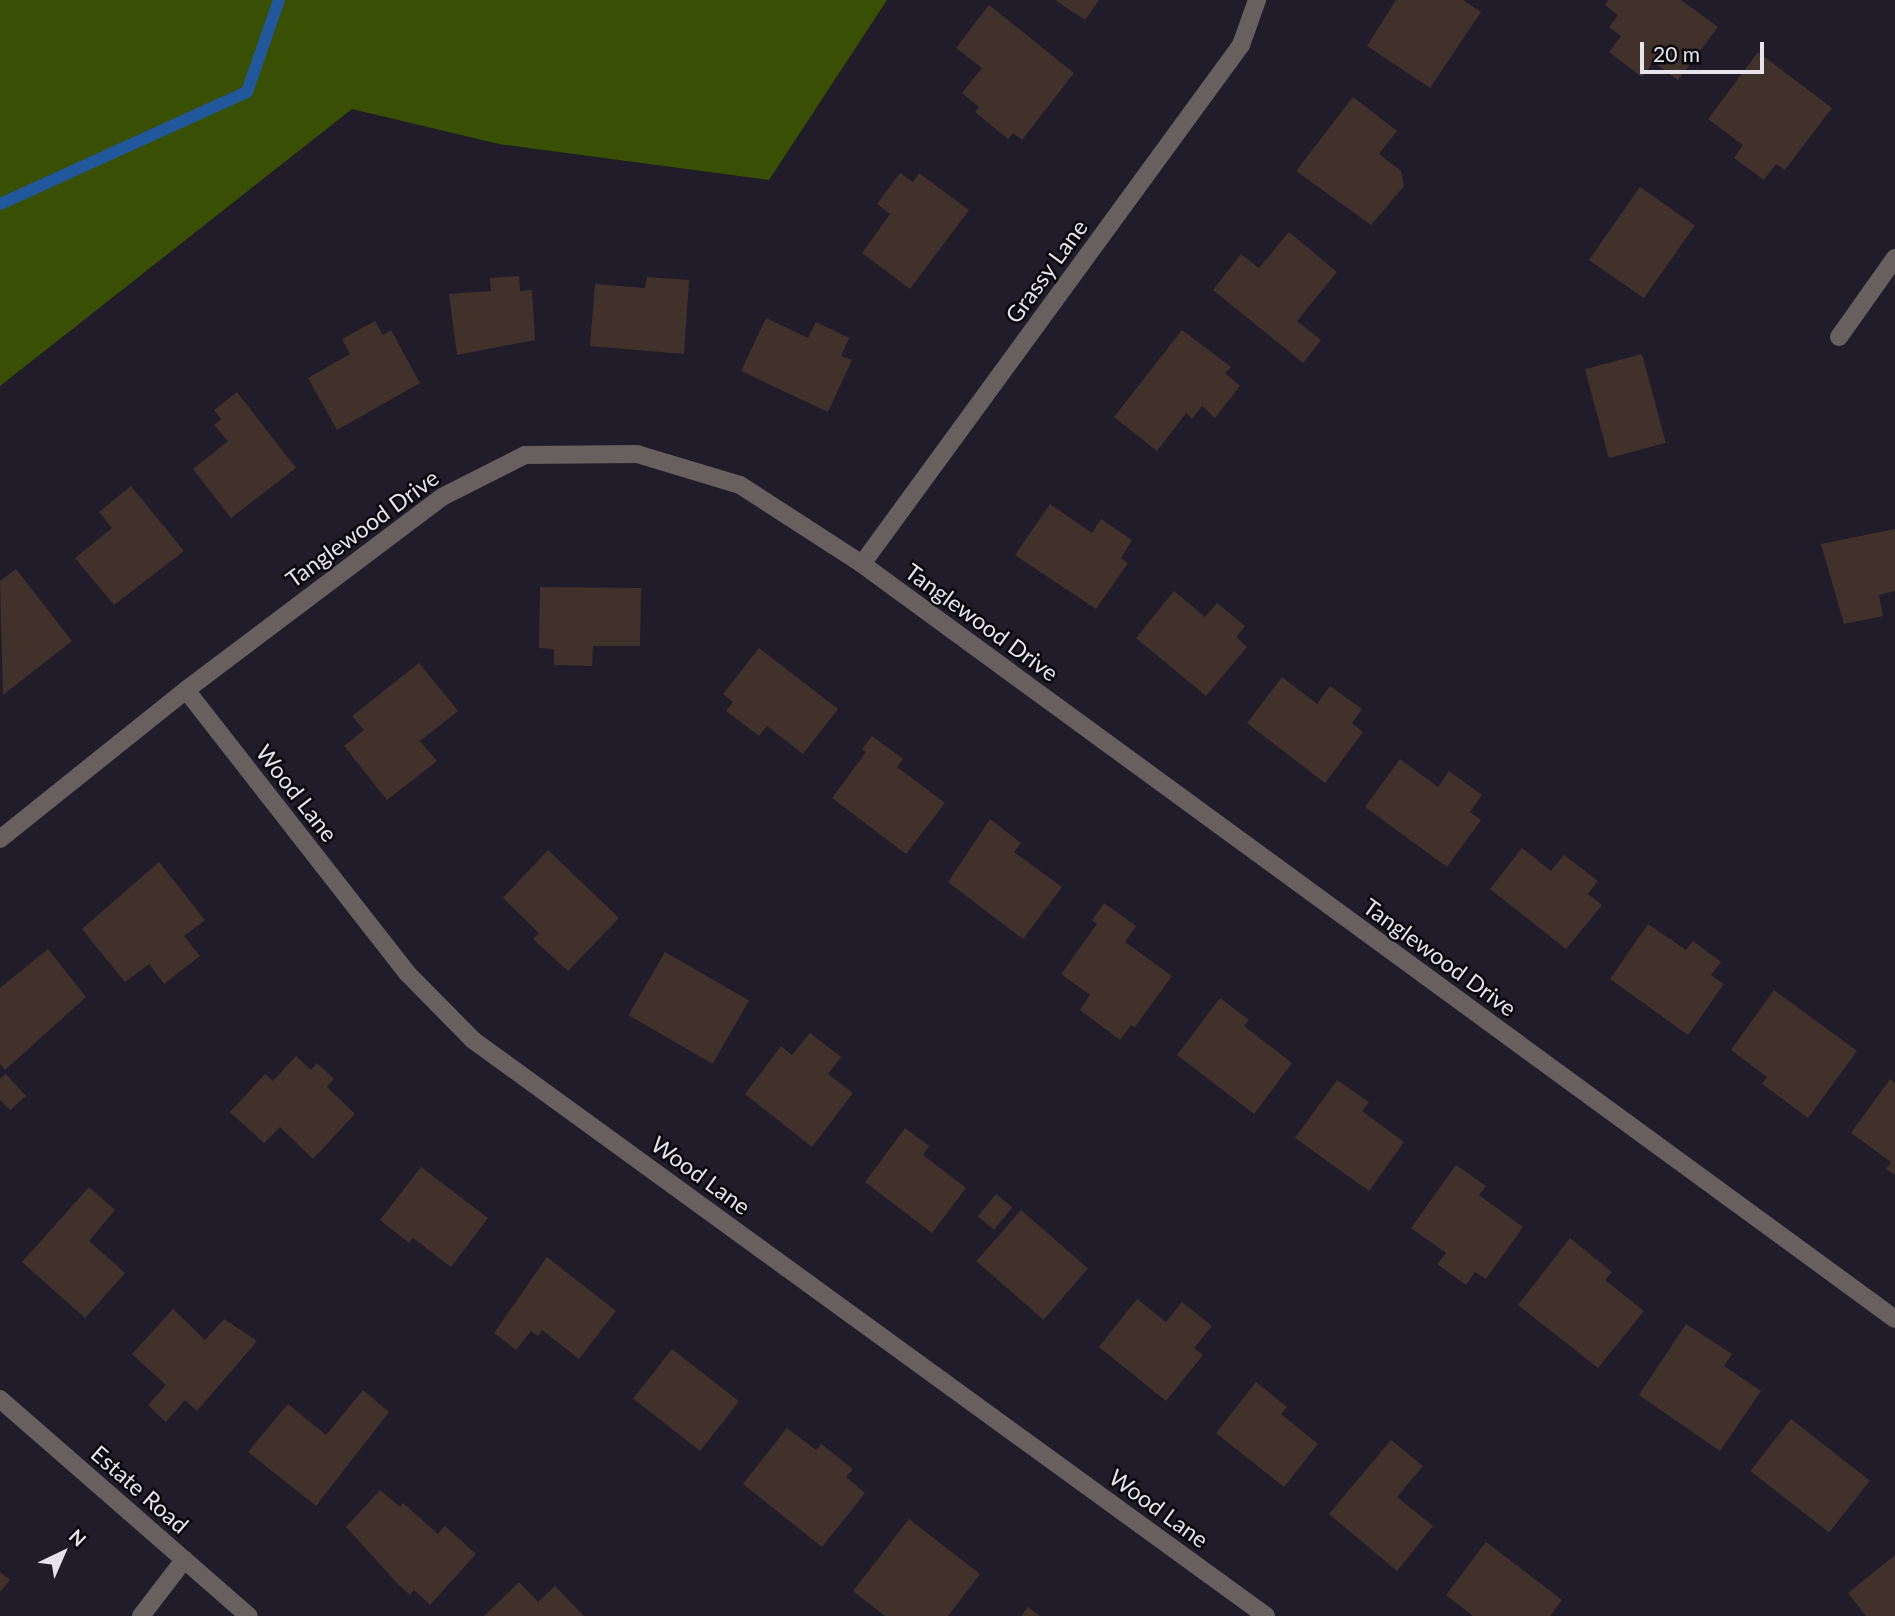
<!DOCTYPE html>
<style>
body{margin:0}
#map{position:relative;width:1895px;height:1616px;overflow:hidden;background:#201c29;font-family:Lato,sans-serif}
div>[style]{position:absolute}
.forest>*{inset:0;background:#395004}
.stream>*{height:12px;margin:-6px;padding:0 6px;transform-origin:6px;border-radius:6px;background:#21589c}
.building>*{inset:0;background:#41312b;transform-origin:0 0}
.street>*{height:18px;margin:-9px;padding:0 9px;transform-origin:9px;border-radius:9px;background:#685f5f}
span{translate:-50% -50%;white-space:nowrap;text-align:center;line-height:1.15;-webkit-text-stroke:5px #09080d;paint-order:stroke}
.street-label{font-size:23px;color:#e6e3ec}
.north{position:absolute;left:28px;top:1518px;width:70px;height:70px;-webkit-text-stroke:5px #09080d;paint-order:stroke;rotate:44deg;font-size:19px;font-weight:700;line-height:28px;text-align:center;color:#e6e3ec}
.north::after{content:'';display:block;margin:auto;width:24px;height:32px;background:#e6e3ec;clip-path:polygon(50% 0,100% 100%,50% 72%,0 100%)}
.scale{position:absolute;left:1640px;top:42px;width:124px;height:32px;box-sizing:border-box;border:4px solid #e6e3ec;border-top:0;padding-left:9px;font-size:21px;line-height:24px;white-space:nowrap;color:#e6e3ec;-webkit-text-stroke:5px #09080d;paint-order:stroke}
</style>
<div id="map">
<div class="forest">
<div style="clip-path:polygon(0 0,887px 0,769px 180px,499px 144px,352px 109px,0 386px)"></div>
</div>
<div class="stream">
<div style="left:0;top:204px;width:271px;rotate:-24.4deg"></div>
<div style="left:247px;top:92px;width:97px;rotate:-70.8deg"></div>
</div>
<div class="building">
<div style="clip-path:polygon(1055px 0,1099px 0,1085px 20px)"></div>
<div style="clip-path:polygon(1396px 0,1463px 0,1481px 12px,1430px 88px,1367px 46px)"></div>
<div style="clip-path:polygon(1608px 0,1681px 0,1718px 27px,1678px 80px,1653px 62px,1642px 77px,1609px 52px,1621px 36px,1609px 27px,1618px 15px,1605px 5px)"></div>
<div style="clip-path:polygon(989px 5px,1074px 73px,1022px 140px,1013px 133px,1008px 139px,975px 112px,979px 107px,962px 93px,982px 68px,956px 48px)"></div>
<div style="clip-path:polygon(1758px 52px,1832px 108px,1785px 170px,1776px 164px,1764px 180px,1734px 158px,1743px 145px,1708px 119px)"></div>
<div style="clip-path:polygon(1353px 97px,1397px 131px,1379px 154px,1401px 171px,1404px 186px,1371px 225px,1296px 171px)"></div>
<div style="clip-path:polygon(900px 173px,913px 182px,919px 173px,969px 210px,910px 289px,862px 253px,890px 214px,877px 204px)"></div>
<div style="left:1640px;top:187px;width:67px;height:89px;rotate:35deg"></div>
<div style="clip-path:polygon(1289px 232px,1337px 272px,1297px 321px,1321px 340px,1303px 363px,1213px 290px,1241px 254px,1259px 268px)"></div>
<div style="clip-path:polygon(519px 276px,520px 291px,532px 290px,535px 340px,457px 355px,449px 294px,491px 291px,490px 278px)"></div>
<div style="clip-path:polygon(647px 277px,689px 280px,684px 354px,590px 346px,595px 284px,645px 288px)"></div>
<div style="clip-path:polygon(766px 318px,808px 338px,816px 322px,849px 338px,841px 356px,852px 360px,828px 412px,741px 371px)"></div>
<div style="clip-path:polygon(375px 321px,383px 335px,391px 330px,420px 383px,337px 430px,308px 378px,350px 354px,342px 339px)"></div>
<div style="clip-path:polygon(1182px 330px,1231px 367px,1225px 373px,1240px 386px,1215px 418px,1202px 406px,1192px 419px,1186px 413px,1157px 451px,1114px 417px)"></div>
<div style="left:1642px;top:354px;width:92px;height:59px;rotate:75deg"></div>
<div style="clip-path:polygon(237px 392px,296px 468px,231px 518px,193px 469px,228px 441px,214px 425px,221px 419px,214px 410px)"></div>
<div style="clip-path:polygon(131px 486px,184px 551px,114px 605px,75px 558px,112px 528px,99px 512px)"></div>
<div style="clip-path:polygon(1050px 504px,1092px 533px,1101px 519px,1132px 540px,1121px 558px,1128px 563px,1096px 609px,1015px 555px)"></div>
<div style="clip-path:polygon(1895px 529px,1895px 591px,1879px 595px,1883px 616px,1844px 624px,1821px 544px)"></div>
<div style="clip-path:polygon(16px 569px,72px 641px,3px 695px,0 581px)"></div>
<div style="clip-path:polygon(540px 587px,641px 588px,640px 646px,593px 646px,592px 666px,554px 665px,554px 649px,539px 648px)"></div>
<div style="clip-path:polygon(1174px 591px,1205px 617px,1217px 603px,1245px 626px,1236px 637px,1247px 647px,1206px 696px,1136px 638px)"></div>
<div style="clip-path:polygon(759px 648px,838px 709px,803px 754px,767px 726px,759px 736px,726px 711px,733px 702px,723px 694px)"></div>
<div style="clip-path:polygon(419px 663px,458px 711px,420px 741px,437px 761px,387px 800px,344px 746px,364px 730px,352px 716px)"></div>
<div style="clip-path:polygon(1282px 677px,1317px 704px,1330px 686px,1362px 709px,1352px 723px,1363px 732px,1325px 783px,1247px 723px)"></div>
<div style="clip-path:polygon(872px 736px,903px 759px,897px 767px,945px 803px,906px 854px,832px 798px,866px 752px,862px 749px)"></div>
<div style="clip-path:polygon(1400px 759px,1438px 787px,1449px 771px,1482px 795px,1470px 812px,1481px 820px,1447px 867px,1365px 807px)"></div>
<div style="clip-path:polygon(990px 819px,1021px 843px,1014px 852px,1062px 887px,1023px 939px,948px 882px)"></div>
<div style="clip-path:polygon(1522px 848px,1551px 871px,1564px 855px,1598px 881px,1588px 894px,1602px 905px,1566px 949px,1490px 889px)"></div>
<div style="clip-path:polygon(548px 850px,619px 918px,568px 971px,533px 939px,539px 933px,503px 898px)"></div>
<div style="clip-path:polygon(159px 862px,205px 920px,184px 936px,200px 956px,164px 984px,149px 964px,125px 982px,82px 929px)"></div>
<div style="clip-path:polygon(1104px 903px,1136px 926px,1125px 942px,1172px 976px,1135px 1027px,1131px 1025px,1120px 1040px,1080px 1010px,1090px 995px,1061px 974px,1097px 924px,1092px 920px)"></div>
<div style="clip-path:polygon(1648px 924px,1686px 950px,1693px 941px,1721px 962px,1711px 975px,1724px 984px,1688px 1035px,1610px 979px)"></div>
<div style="clip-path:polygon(48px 949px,86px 997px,5px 1070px,0 1064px,0 988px)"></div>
<div style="left:665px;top:952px;width:97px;height:73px;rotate:30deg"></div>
<div style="clip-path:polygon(1774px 990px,1857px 1051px,1808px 1118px,1762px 1084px,1767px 1077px,1731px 1050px)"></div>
<div style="clip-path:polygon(1220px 998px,1249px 1020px,1244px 1026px,1292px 1063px,1254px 1114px,1177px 1055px)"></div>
<div style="clip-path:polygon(810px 1033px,841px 1057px,828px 1074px,853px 1093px,812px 1147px,745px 1094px,781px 1046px,792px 1055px)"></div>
<div style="clip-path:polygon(296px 1056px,311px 1070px,317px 1063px,334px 1079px,327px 1087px,355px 1114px,313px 1159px,280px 1127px,264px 1143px,230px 1112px,265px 1074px,273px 1081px)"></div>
<div style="clip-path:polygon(6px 1074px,26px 1096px,10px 1110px,0 1100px,0 1079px)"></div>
<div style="clip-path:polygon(1890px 1079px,1895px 1083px,1895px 1175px,1886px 1169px,1891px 1162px,1851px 1133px)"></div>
<div style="clip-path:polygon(1337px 1080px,1369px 1102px,1362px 1111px,1404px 1142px,1369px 1191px,1295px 1138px)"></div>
<div style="clip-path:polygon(905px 1128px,929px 1146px,923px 1155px,966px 1188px,932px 1233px,865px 1182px)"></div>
<div style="clip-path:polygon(1456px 1165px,1486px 1186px,1479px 1195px,1523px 1227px,1486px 1279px,1475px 1272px,1466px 1285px,1437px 1264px,1446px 1253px,1411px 1228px)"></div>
<div style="clip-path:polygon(421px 1167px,488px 1218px,451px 1267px,413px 1238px,409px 1243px,380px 1220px)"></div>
<div style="clip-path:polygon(89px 1187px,115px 1210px,89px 1241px,125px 1273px,85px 1318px,22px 1262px)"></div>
<div style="left:996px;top:1194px;width:21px;height:29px;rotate:39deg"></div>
<div style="left:1021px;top:1210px;width:89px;height:68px;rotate:41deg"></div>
<div style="clip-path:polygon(1570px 1238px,1612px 1272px,1605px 1280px,1644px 1311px,1598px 1368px,1518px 1305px)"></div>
<div style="clip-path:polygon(547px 1257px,616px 1311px,579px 1359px,542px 1330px,538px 1336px,531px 1331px,516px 1350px,494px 1333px)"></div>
<div style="clip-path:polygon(1137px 1299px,1166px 1322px,1182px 1302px,1212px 1326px,1194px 1348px,1203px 1355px,1166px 1401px,1099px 1347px)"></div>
<div style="clip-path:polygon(173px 1309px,205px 1340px,224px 1319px,257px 1341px,197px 1411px,185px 1400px,166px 1422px,148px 1405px,166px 1385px,132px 1354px)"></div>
<div style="clip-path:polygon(1686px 1324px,1732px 1354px,1724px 1366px,1761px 1391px,1720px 1451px,1639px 1395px)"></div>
<div style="left:672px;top:1349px;width:85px;height:63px;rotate:38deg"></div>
<div style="clip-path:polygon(1256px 1382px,1287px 1407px,1281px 1414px,1318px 1444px,1284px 1487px,1216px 1433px)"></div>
<div style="clip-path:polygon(363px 1390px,389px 1412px,316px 1506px,248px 1452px,288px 1404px,326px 1435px)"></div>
<div style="left:1791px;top:1419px;width:100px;height:66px;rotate:38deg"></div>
<div style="clip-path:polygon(787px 1428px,816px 1450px,821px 1444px,853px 1469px,846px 1477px,865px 1493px,822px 1547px,743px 1484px)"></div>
<div style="clip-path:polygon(1391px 1440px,1423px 1466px,1397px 1497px,1433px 1526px,1397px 1571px,1329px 1514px)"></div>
<div style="clip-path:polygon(380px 1490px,400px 1507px,403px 1503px,438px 1534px,445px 1526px,476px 1554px,430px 1605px,414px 1590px,410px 1595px,397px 1583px,346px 1527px)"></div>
<div style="clip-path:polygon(909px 1519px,980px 1574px,948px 1616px,885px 1616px,853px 1591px)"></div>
<div style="clip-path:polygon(1486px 1542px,1562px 1600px,1550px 1616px,1473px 1616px,1446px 1595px)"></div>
<div style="clip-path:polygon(1895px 1555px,1895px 1616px,1866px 1616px,1848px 1593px)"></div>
<div style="clip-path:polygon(0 1572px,10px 1580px,0 1592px)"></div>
<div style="clip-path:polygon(519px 1582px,538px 1602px,555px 1586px,584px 1616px,484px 1616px)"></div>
<div style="clip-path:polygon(1028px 1607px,1040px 1616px,1021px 1616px)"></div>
</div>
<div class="street">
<div style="left:1839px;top:337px;width:97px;rotate:-54.7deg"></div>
<div style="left:862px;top:564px;width:643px;rotate:-53.86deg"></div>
<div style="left:1241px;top:45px;width:48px;rotate:-70.4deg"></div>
<div style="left:186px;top:690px;width:359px;rotate:52deg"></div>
<div style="left:407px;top:973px;width:94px;rotate:45.4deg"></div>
<div style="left:473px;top:1040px;width:980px;rotate:35.99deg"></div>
<div style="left:0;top:839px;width:238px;rotate:-38.7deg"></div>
<div style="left:186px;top:690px;width:321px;rotate:-37deg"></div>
<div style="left:442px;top:497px;width:93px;rotate:-26.8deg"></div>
<div style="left:525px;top:455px;width:112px;rotate:-0.5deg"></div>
<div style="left:637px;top:454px;width:108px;rotate:16.8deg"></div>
<div style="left:740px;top:485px;width:145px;rotate:32.9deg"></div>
<div style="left:862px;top:564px;width:1279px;rotate:36.16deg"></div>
<div style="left:0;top:1399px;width:330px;rotate:41.1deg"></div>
<div style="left:141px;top:1616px;width:71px;rotate:-52.5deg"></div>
</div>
<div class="street-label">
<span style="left:1046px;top:271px;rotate:-54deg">Grassy Lane</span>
<span style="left:362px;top:528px;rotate:-36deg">Tanglewood Drive</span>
<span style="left:982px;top:622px;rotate:36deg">Tanglewood Drive</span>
<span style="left:297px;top:793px;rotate:52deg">Wood Lane</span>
<span style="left:1440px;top:957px;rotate:36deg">Tanglewood Drive</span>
<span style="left:701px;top:1175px;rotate:36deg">Wood Lane</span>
<span style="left:140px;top:1489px;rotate:41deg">Estate Road</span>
<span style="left:1159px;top:1508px;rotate:36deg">Wood Lane</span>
</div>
<div class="north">N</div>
<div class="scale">20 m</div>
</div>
